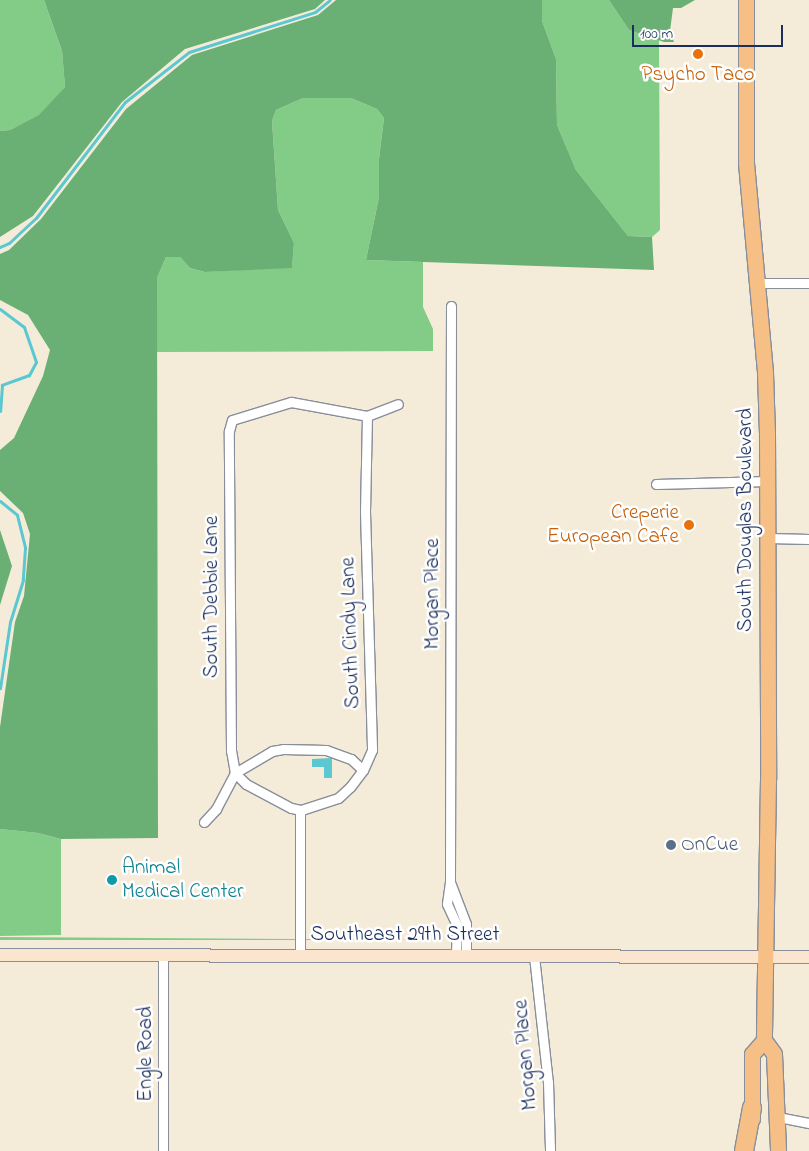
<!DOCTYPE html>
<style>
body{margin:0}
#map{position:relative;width:809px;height:1151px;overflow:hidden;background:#f4ecd8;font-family:"Indie Flower",sans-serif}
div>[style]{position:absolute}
.green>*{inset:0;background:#83cc88}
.forest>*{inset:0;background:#6ab074}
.water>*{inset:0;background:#5ac7d1}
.stream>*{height:3px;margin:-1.5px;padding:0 1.5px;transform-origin:1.5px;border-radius:1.5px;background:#5ac7d1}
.roads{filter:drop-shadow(1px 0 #888e9b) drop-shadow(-1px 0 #888e9b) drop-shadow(0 1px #888e9b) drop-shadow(0 -1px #888e9b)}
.minor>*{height:9px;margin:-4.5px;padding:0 4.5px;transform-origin:4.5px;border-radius:4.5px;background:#fff}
.secondary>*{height:12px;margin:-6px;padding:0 6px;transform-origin:6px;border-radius:6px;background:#fbe5cf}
.primary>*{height:15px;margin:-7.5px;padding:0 7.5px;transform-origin:7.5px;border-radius:7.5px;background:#f5bf86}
.motorway>*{height:18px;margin:-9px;padding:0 9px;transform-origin:9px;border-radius:9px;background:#f5bf86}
.dots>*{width:14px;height:14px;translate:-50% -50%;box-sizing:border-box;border:2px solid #fff;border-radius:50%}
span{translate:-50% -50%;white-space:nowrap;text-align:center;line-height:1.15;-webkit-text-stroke:5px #fff;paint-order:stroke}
.food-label{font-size:21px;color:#c56008}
.right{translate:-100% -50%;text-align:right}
.street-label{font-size:21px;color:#1b2f5e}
.service-label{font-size:21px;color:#4e5e75}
.left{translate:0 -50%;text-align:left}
.culture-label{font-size:21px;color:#0d838f}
.scale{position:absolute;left:632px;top:25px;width:151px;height:22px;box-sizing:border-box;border:2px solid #1b2f5e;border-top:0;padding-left:6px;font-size:15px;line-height:18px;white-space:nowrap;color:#1b2f5e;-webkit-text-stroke:4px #fff;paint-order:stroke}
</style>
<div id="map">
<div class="green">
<div style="clip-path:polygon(0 0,44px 0,62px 51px,65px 87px,40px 115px,10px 130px,0 131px)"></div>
<div style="clip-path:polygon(542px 0,609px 0,629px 30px,659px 40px,660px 230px,652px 237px,628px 236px,576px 170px,557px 125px,556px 59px,542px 21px)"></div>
<div style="clip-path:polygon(303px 98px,351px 98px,377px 109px,384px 118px,379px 159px,379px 197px,366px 260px,423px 262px,423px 307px,433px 329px,433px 351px,156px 352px,157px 278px,166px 257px,180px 257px,190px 268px,205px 272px,292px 267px,294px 243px,278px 210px,272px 121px,276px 110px)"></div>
<div style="clip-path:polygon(0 829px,38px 833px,61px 839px,61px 935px,0 936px)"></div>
<div style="clip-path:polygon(0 937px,437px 940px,0 940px)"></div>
</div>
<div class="forest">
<div style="clip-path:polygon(44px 0,325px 0,315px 9px,185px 49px,122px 102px,33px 216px,0 237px,0 131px,10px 130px,39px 115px,65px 87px,62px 51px)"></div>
<div style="clip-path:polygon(336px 0,542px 0,542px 21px,556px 59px,557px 125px,576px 170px,628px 236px,652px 237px,654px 270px,366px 260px,379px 197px,379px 159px,384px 118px,377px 109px,351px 98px,303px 98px,276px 110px,272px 121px,278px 210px,294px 243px,292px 268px,205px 272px,190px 268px,180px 257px,166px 257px,157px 278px,158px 838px,61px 839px,38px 833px,0 829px,0 727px,15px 622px,24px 596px,30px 534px,23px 513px,0 491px,0 450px,14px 438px,43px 376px,50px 350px,28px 315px,0 300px,0 254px,9px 250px,41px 219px,126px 109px,192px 55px,318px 15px)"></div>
<div style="clip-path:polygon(609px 0,695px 0,681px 8px,673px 8px,670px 31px,674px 42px,664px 42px,629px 30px)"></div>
<div style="clip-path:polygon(0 530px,12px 566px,0 605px)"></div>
</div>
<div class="water">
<div style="clip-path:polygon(332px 758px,332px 778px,324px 778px,324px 767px,312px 767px,312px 759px)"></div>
</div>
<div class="stream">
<div style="left:0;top:247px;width:10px;rotate:-24deg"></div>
<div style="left:9px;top:243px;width:37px;rotate:-43deg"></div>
<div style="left:36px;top:218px;width:146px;rotate:-52.5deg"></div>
<div style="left:125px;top:102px;width:81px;rotate:-38deg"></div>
<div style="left:189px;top:52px;width:132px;rotate:-17.6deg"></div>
<div style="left:315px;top:12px;width:19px;rotate:-39deg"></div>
<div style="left:0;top:309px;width:30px;rotate:37deg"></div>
<div style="left:24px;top:327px;width:37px;rotate:71deg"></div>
<div style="left:36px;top:362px;width:15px;rotate:118deg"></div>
<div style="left:29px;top:375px;width:29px;rotate:160deg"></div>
<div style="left:2px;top:385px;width:26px;rotate:94deg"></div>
<div style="left:0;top:501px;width:22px;rotate:39deg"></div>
<div style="left:17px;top:515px;width:34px;rotate:76deg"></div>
<div style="left:25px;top:548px;width:32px;rotate:94deg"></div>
<div style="left:23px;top:580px;width:44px;rotate:107.2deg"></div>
<div style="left:10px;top:622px;width:67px;rotate:98.6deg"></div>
</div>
<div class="roads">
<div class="minor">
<div style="left:757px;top:283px;width:52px"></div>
<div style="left:451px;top:306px;width:576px;rotate:90.1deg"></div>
<div style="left:450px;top:882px;width:22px;rotate:98deg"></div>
<div style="left:447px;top:904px;width:23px;rotate:65deg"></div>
<div style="left:457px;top:925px;width:31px;rotate:92deg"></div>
<div style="left:367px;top:416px;width:96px;rotate:91.2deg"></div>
<div style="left:365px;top:512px;width:238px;rotate:88.3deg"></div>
<div style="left:372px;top:750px;width:22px;rotate:114deg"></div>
<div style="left:363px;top:770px;width:21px;rotate:127deg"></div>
<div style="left:350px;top:787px;width:16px;rotate:137deg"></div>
<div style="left:338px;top:798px;width:40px;rotate:162deg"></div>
<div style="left:300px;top:810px;width:9px;rotate:-167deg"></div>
<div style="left:291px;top:808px;width:51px;rotate:-151.9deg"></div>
<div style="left:246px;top:784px;width:16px;rotate:-135deg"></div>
<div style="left:235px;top:773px;width:22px;rotate:-100deg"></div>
<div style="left:231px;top:751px;width:320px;rotate:-90.4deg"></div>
<div style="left:229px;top:431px;width:11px;rotate:-75deg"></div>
<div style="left:232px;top:420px;width:62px;rotate:-17deg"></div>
<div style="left:291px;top:402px;width:77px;rotate:10.4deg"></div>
<div style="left:367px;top:416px;width:33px;rotate:-21deg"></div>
<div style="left:656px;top:484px;width:112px;rotate:-1.5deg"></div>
<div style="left:768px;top:538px;width:41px;rotate:1.4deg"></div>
<div style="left:204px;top:822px;width:18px;rotate:-47deg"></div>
<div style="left:216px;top:809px;width:41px;rotate:-62.2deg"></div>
<div style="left:235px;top:773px;width:43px;rotate:-30.7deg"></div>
<div style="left:272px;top:751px;width:11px;rotate:-10deg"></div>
<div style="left:283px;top:749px;width:43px;rotate:1.3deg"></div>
<div style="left:326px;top:750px;width:27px;rotate:20deg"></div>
<div style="left:351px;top:759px;width:16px;rotate:43deg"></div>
<div style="left:450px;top:882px;width:45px;rotate:69.1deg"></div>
<div style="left:466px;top:924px;width:32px;rotate:90deg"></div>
<div style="left:300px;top:954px;width:144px;rotate:-90deg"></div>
<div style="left:534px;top:956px;width:127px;rotate:83.7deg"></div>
<div style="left:548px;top:1082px;width:69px;rotate:88.3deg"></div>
<div style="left:163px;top:957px;width:194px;rotate:90deg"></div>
<div style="left:778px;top:1117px;width:32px;rotate:11deg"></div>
</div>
<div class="secondary">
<div style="left:0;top:955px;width:809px;rotate:0.14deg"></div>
</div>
<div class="primary">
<div style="left:746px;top:0;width:163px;rotate:90deg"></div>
<div style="left:746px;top:163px;width:211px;rotate:84.8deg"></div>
<div style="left:765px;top:373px;width:59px;rotate:88.1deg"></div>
<div style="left:767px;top:432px;width:347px;rotate:89.8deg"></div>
<div style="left:768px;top:779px;width:261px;rotate:90.9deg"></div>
<div style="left:764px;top:1040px;width:17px;rotate:54deg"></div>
<div style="left:774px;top:1054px;width:97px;rotate:87.6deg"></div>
<div style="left:752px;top:1119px;width:65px;rotate:-90deg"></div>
<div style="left:752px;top:1054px;width:18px;rotate:-49deg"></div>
</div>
<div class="motorway">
<div style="left:744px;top:1151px;width:44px;rotate:-79.5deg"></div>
</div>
</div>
<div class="dots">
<div style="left:698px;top:54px;background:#e8710a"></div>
<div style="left:689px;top:525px;background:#e8710a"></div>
<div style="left:671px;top:845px;background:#5c6f8a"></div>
<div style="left:112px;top:880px;background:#0f9aa8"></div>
</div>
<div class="food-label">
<span style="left:698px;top:75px">Psycho Taco</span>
<span class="right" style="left:679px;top:525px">Creperie<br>European Cafe</span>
</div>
<div class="street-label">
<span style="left:746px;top:520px;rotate:-90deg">South Douglas Boulevard</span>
<span style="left:433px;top:594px;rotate:-90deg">Morgan Place</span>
<span style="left:212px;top:597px;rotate:-90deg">South Debbie Lane</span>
<span style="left:351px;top:633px;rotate:-92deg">South Cindy Lane</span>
<span style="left:405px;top:935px">Southeast 29th Street</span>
<span style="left:146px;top:1054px;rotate:-90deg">Engle Road</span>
<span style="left:526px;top:1055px;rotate:-95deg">Morgan Place</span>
</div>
<div class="service-label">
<span class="left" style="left:681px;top:845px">OnCue</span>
</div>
<div class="culture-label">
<span class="left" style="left:122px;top:880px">Animal<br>Medical Center</span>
</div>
<div class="scale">100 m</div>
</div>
